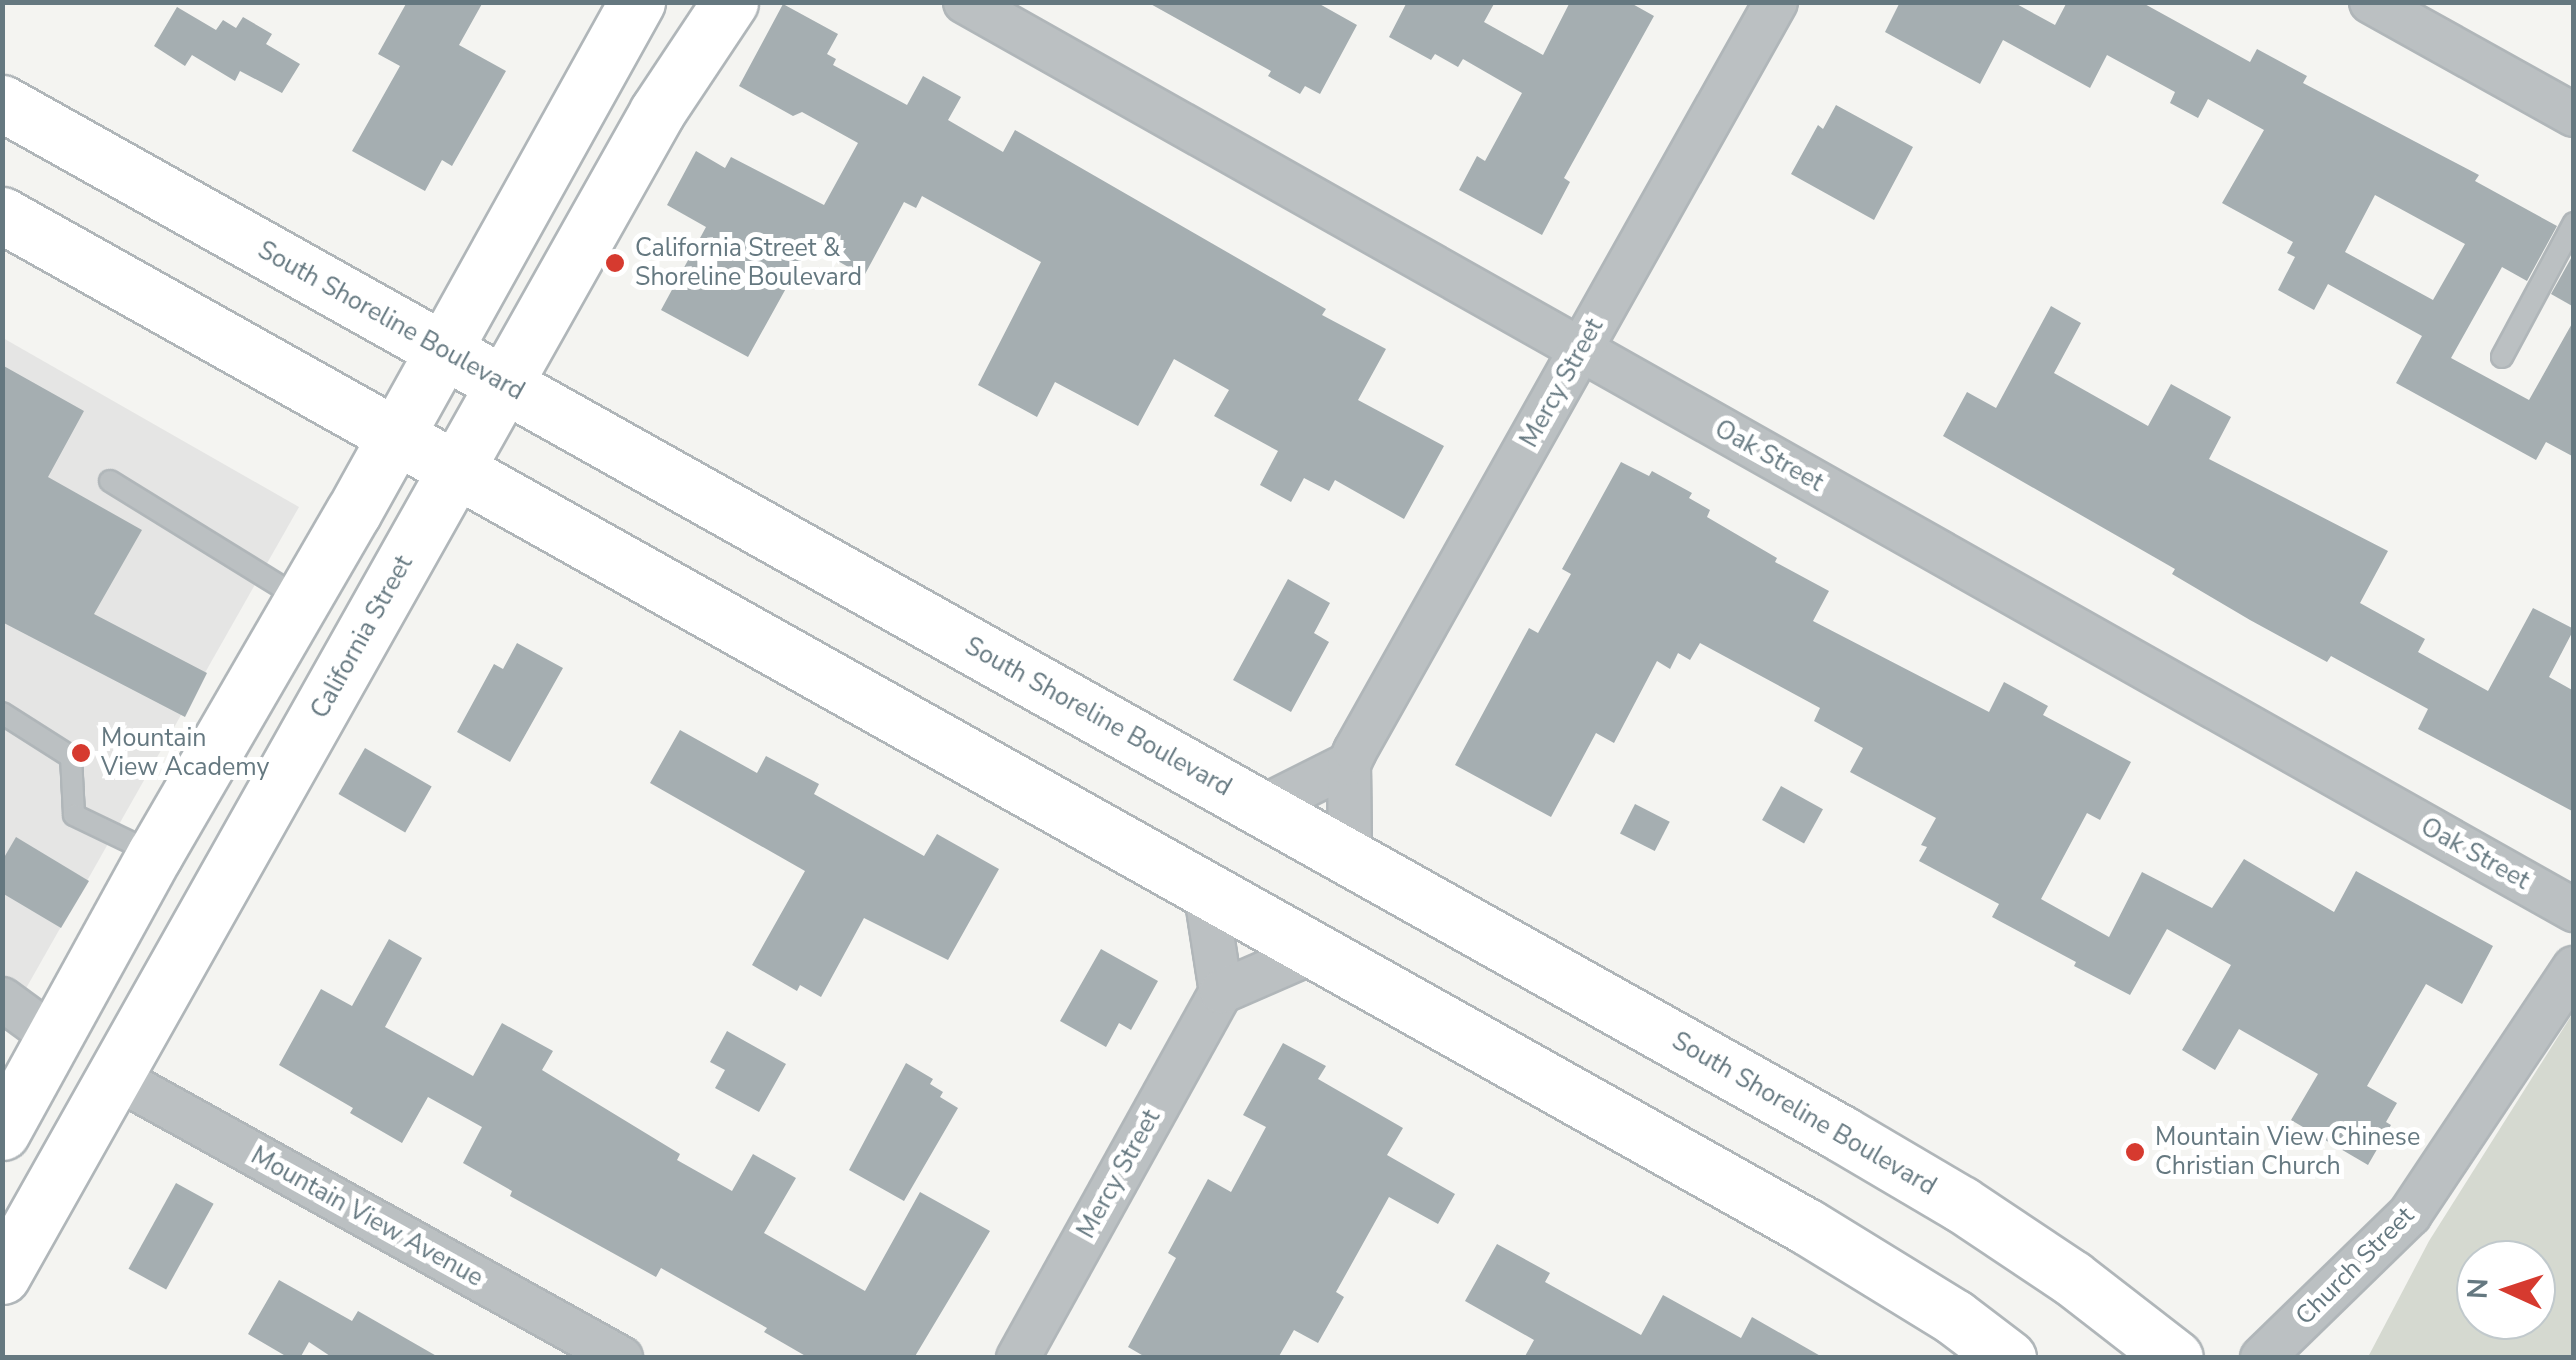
<!DOCTYPE html>
<style>
body{margin:0}
#map{position:relative;width:2576px;height:1360px;overflow:hidden;background:#f4f4f1;font-family:"Nunito Sans",sans-serif}
div>[style]{position:absolute}
.built>*{inset:0;background:#e5e5e4}
.green>*{inset:0;background:#d5d9d0}
.building>*{inset:0;background:#a5aeb1;transform-origin:0 0}
.roads{filter:drop-shadow(2px 0 #b0b6b9) drop-shadow(-2px 0 #b0b6b9) drop-shadow(0 2px #b0b6b9) drop-shadow(0 -2px #b0b6b9)}
.lane>*{height:20px;margin:-10px;padding:0 10px;transform-origin:10px;border-radius:10px;background:#bbc0c2}
.street>*{height:42px;margin:-21px;padding:0 21px;transform-origin:21px;border-radius:21px;background:#bbc0c2}
.secondary>*{height:55px;margin:-27.5px;padding:0 27.5px;transform-origin:27.5px;border-radius:27.5px;background:#fff}
.primary>*{height:55px;margin:-27.5px;padding:0 27.5px;transform-origin:27.5px;border-radius:27.5px;background:#fff}
.dots>*{width:28px;height:28px;translate:-50% -50%;box-sizing:border-box;border:5px solid #fff;border-radius:50%}
span{translate:-50% -50%;white-space:nowrap;text-align:center;line-height:1.15;-webkit-text-stroke:10px #fff;paint-order:stroke}
.poi-label{font-size:25px;color:#657880}
.left{translate:0 -50%;text-align:left}
.street-label{font-size:25px;color:#657880}
.frame{position:absolute;inset:0;border:5px solid #657880;pointer-events:none}
.north{position:absolute;left:2456px;top:1240px;width:100px;height:100px;box-sizing:border-box;background:#fff;border:2px solid #c1c9cc;border-radius:50%;rotate:273deg;font-size:28px;font-weight:700;line-height:40px;text-align:center;color:#657880}
.north::after{content:'';display:block;margin:auto;width:35px;height:45px;background:#d63a2f;clip-path:polygon(50% 0,100% 100%,50% 72%,0 100%)}
</style>
<div id="map">
<div class="built">
<div style="clip-path:polygon(3px 338px,299px 507px,16px 1006px,3px 999px)"></div>
</div>
<div class="green">
<div style="clip-path:polygon(evenodd,2573px 1013px,2573px 1357px,2368px 1357px,2429px 1241px,2573px 1013px,2476px 1260px,2536px 1260px,2536px 1320px,2476px 1320px,2476px 1260px)"></div>
</div>
<div class="building">
<div style="clip-path:polygon(407px 2px,483px 2px,459px 45px,506px 71px,452px 166px,442px 160px,425px 191px,352px 151px,400px 66px,378px 54px)"></div>
<div style="clip-path:polygon(1147px 2px,1316px 2px,1357px 25px,1320px 94px,1305px 86px,1300px 94px,1268px 76px,1271px 71px)"></div>
<div style="clip-path:polygon(1407px 2px,1495px 2px,1484px 22px,1543px 55px,1570px 2px,1629px 2px,1654px 16px,1564px 178px,1570px 182px,1542px 235px,1459px 190px,1477px 156px,1485px 161px,1522px 93px,1463px 59px,1458px 67px,1435px 54px,1431px 60px,1389px 37px)"></div>
<div style="clip-path:polygon(evenodd,1900px 2px,2013px 2px,2055px 25px,2067px 2px,2141px 2px,2250px 62px,2257px 49px,2307px 76px,2303px 83px,2479px 175px,2475px 181px,2557px 226px,2527px 281px,2502px 267px,2451px 358px,2529px 400px,2574px 320px,2574px 457px,2546px 442px,2536px 460px,2396px 383px,2422px 336px,2328px 284px,2314px 310px,2278px 290px,2295px 257px,2287px 253px,2293px 242px,2222px 203px,2264px 130px,2208px 99px,2198px 118px,2170px 103px,2175px 92px,2107px 55px,2090px 88px,2003px 40px,1980px 84px,1885px 32px,1900px 2px,2375px 195px,2465px 244px,2433px 300px,2345px 252px,2375px 195px)"></div>
<div style="clip-path:polygon(783px 4px,838px 34px,827px 54px,836px 59px,833px 65px,907px 105px,923px 76px,961px 97px,948px 120px,1003px 152px,1015px 130px,1326px 309px,1322px 315px,1386px 349px,1358px 400px,1444px 446px,1404px 519px,1335px 480px,1329px 491px,1304px 478px,1291px 502px,1260px 485px,1278px 451px,1214px 416px,1229px 390px,1174px 359px,1138px 426px,1055px 382px,1037px 417px,978px 385px,1041px 262px,922px 196px,916px 208px,904px 202px,864px 276px,810px 245px,748px 357px,661px 310px,706px 227px,667px 205px,696px 151px,725px 168px,731px 157px,824px 205px,858px 143px,802px 112px,793px 116px,739px 86px)"></div>
<div style="clip-path:polygon(177px 7px,216px 30px,223px 20px,236px 28px,243px 17px,272px 34px,266px 44px,300px 64px,282px 93px,240px 71px,235px 81px,192px 55px,185px 66px,154px 46px)"></div>
<div style="clip-path:polygon(1836px 105px,1913px 147px,1874px 220px,1791px 174px,1818px 125px,1823px 129px)"></div>
<div style="clip-path:polygon(2574px 253px,2574px 307px,2551px 294px)"></div>
<div style="clip-path:polygon(2051px 306px,2081px 323px,2054px 373px,2148px 426px,2171px 384px,2231px 417px,2209px 459px,2388px 551px,2360px 603px,2425px 639px,2418px 652px,2488px 691px,2533px 608px,2574px 629px,2549px 677px,2574px 691px,2574px 812px,2418px 729px,2428px 709px,2331px 656px,2327px 662px,2250px 620px,2172px 574px,2175px 569px,1943px 436px,1967px 392px,1996px 408px)"></div>
<div style="clip-path:polygon(2px 365px,84px 411px,48px 477px,142px 530px,94px 614px,207px 673px,185px 717px,2px 622px)"></div>
<div style="clip-path:polygon(1621px 462px,1649px 476px,1652px 471px,1692px 493px,1689px 498px,1710px 510px,1707px 517px,1777px 558px,1775px 562px,1829px 591px,1813px 621px,1989px 712px,2004px 682px,2048px 706px,2043px 715px,2131px 762px,2100px 820px,2087px 813px,2041px 899px,2109px 937px,2142px 872px,2212px 908px,2244px 859px,2334px 912px,2356px 871px,2493px 946px,2462px 1004px,2426px 984px,2367px 1086px,2397px 1103px,2386px 1122px,2391px 1125px,2368px 1165px,2291px 1120px,2318px 1074px,2239px 1029px,2215px 1070px,2182px 1050px,2231px 965px,2167px 929px,2130px 995px,2074px 966px,2076px 962px,1992px 917px,1999px 904px,1919px 861px,1927px 847px,1921px 845px,1936px 818px,1850px 772px,1863px 748px,1814px 721px,1820px 708px,1700px 643px,1690px 660px,1678px 653px,1670px 669px,1657px 661px,1614px 743px,1596px 733px,1551px 817px,1455px 765px,1529px 628px,1538px 633px,1571px 574px,1562px 569px)"></div>
<div style="clip-path:polygon(1288px 579px,1330px 603px,1314px 633px,1329px 642px,1291px 712px,1233px 680px)"></div>
<div style="clip-path:polygon(517px 643px,563px 668px,510px 762px,457px 732px,494px 664px,503px 669px)"></div>
<div style="clip-path:polygon(680px 730px,757px 773px,766px 756px,819px 784px,814px 794px,924px 856px,937px 834px,999px 869px,948px 960px,864px 918px,821px 997px,800px 985px,797px 991px,752px 965px,805px 871px,650px 783px)"></div>
<div style="left:365px;top:748px;width:77px;height:53px;rotate:30deg"></div>
<div style="left:1781px;top:786px;width:48px;height:39px;rotate:29deg"></div>
<div style="left:1635px;top:804px;width:39px;height:33px;rotate:27deg"></div>
<div style="clip-path:polygon(16px 837px,89px 881px,61px 928px,2px 893px,2px 861px)"></div>
<div style="clip-path:polygon(389px 939px,422px 958px,385px 1027px,473px 1076px,502px 1023px,553px 1051px,542px 1070px,680px 1154px,677px 1160px,732px 1191px,753px 1154px,796px 1178px,764px 1233px,865px 1291px,920px 1192px,990px 1231px,914px 1358px,809px 1358px,764px 1332px,767px 1328px,661px 1268px,656px 1277px,510px 1196px,512px 1191px,463px 1163px,482px 1127px,428px 1097px,402px 1143px,350px 1113px,353px 1108px,279px 1065px,321px 989px,352px 1006px)"></div>
<div style="clip-path:polygon(1101px 949px,1158px 981px,1131px 1030px,1119px 1023px,1106px 1047px,1060px 1021px)"></div>
<div style="clip-path:polygon(727px 1031px,786px 1064px,759px 1112px,715px 1088px,725px 1070px,710px 1062px)"></div>
<div style="clip-path:polygon(1283px 1043px,1326px 1066px,1318px 1079px,1403px 1128px,1387px 1155px,1455px 1194px,1438px 1224px,1389px 1197px,1336px 1292px,1344px 1297px,1318px 1343px,1294px 1330px,1278px 1358px,1147px 1358px,1128px 1347px,1176px 1258px,1168px 1253px,1208px 1179px,1231px 1192px,1266px 1127px,1243px 1115px)"></div>
<div style="clip-path:polygon(906px 1063px,933px 1079px,930px 1084px,943px 1092px,940px 1097px,958px 1108px,904px 1201px,849px 1170px)"></div>
<div style="left:176px;top:1183px;width:43px;height:98px;rotate:29deg"></div>
<div style="clip-path:polygon(1497px 1244px,1550px 1273px,1545px 1282px,1641px 1335px,1663px 1295px,1741px 1338px,1752px 1317px,1824px 1358px,1524px 1358px,1534px 1340px,1465px 1301px)"></div>
<div style="clip-path:polygon(279px 1280px,352px 1321px,358px 1311px,440px 1358px,333px 1358px,309px 1342px,300px 1358px,289px 1358px,248px 1334px)"></div>
</div>
<div class="roads">
<div class="lane">
<div style="left:2502px;top:357px;width:152px;rotate:-61.8deg"></div>
<div style="left:110px;top:481px;width:225px;rotate:31.7deg"></div>
<div style="left:2px;top:713px;width:82px;rotate:32.5deg"></div>
<div style="left:71px;top:757px;width:58px;rotate:87deg"></div>
<div style="left:74px;top:815px;width:88px;rotate:25.7deg"></div>
</div>
<div class="street">
<div style="left:965px;top:2px;width:1848px;rotate:29.44deg"></div>
<div style="left:2371px;top:2px;width:232px;rotate:29.1deg"></div>
<div style="left:1261px;top:808px;width:98px;rotate:-26.6deg"></div>
<div style="left:1350px;top:858px;width:94px;rotate:-90.6deg"></div>
<div style="left:1349px;top:764px;width:14px;rotate:-65deg"></div>
<div style="left:1355px;top:751px;width:859px;rotate:-60.66deg"></div>
<div style="left:1205px;top:889px;width:104px;rotate:81.2deg"></div>
<div style="left:2px;top:999px;width:64px;rotate:36.2deg"></div>
<div style="left:115px;top:1077px;width:579px;rotate:29.04deg"></div>
<div style="left:1018px;top:1358px;width:419px;rotate:-61deg"></div>
<div style="left:1221px;top:992px;width:100px;rotate:-23.5deg"></div>
<div style="left:2262px;top:1358px;width:206px;rotate:-44.2deg"></div>
<div style="left:2410px;top:1214px;width:296px;rotate:-56.3deg"></div>
</div>
<div class="secondary">
<div style="left:2px;top:1132px;width:317px;rotate:-61.2deg"></div>
<div style="left:155px;top:854px;width:394px;rotate:-59.9deg"></div>
<div style="left:353px;top:513px;width:585px;rotate:-60.94deg"></div>
<div style="left:2px;top:1276px;width:1336px;rotate:-60.63deg"></div>
<div style="left:657px;top:112px;width:132px;rotate:-56.4deg"></div>
</div>
<div class="primary">
<div style="left:2px;top:103px;width:2109px;rotate:29.26deg"></div>
<div style="left:1842px;top:1134px;width:138px;rotate:30.5deg"></div>
<div style="left:1961px;top:1204px;width:133px;rotate:33.7deg"></div>
<div style="left:2072px;top:1278px;width:130px;rotate:37.8deg"></div>
<div style="left:2px;top:215px;width:2068px;rotate:29.27deg"></div>
<div style="left:1806px;top:1226px;width:174px;rotate:31.6deg"></div>
<div style="left:1954px;top:1317px;width:68px;rotate:37.2deg"></div>
</div>
</div>
<div class="dots">
<div style="left:615px;top:263px;background:#d63a2f"></div>
<div style="left:81px;top:753px;background:#d63a2f"></div>
<div style="left:2135px;top:1152px;background:#d63a2f"></div>
</div>
<div class="poi-label">
<span class="left" style="left:635px;top:263px">California Street &amp;<br>Shoreline Boulevard</span>
<span class="left" style="left:101px;top:753px">Mountain<br>View Academy</span>
<span class="left" style="left:2155px;top:1152px">Mountain View Chinese<br>Christian Church</span>
</div>
<div class="street-label">
<span style="left:391px;top:321px;rotate:29deg">South Shoreline Boulevard</span>
<span style="left:1562px;top:383px;rotate:-61deg">Mercy Street</span>
<span style="left:1769px;top:456px;rotate:29deg">Oak Street</span>
<span style="left:362px;top:637px;rotate:-61deg">California Street</span>
<span style="left:1098px;top:717px;rotate:29deg">South Shoreline Boulevard</span>
<span style="left:2475px;top:854px;rotate:29deg">Oak Street</span>
<span style="left:1804px;top:1114px;rotate:30deg">South Shoreline Boulevard</span>
<span style="left:1119px;top:1174px;rotate:-61deg">Mercy Street</span>
<span style="left:367px;top:1217px;rotate:29deg">Mountain View Avenue</span>
<span style="left:2355px;top:1266px;rotate:-45deg">Church Street</span>
</div>
<div class="frame"></div>
<div class="north">N</div>
</div>
